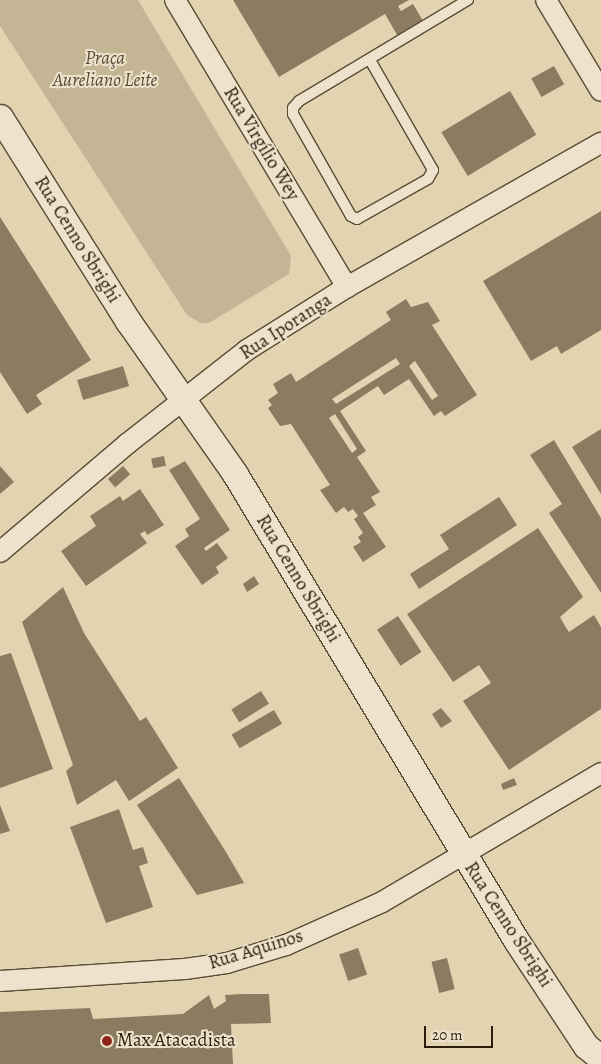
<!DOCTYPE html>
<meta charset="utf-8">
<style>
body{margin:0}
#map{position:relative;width:601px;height:1064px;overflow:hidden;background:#e3d4b1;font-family:Alegreya,serif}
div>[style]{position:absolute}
.green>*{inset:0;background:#c4b595}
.building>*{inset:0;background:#8b7c61;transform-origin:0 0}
.roads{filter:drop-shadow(1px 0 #5a4b34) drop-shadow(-1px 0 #5a4b34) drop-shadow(0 1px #5a4b34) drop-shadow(0 -1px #5a4b34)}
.service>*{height:10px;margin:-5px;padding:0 5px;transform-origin:5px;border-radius:5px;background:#ede3cc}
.minor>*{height:20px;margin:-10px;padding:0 10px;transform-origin:10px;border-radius:10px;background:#ede3cc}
.tertiary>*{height:25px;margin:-12.5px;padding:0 12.5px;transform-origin:12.5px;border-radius:12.5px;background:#ede3cc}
.dots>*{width:14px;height:14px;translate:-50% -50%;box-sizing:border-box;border:2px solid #ede3cc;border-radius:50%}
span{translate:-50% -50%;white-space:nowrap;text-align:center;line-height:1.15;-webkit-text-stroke:4px #ede3cc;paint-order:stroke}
.park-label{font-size:19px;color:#5a4b34;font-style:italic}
.street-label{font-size:19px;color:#2c1d0b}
.poi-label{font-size:19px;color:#2c1d0b}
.left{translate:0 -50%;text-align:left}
.scale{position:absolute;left:424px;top:1026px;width:69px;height:22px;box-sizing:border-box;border:2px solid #2c1d0b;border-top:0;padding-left:6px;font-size:15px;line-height:18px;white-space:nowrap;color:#2c1d0b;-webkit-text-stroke:4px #ede3cc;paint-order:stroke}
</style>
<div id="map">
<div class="green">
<div style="clip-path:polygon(0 0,138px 0,291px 256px,289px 274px,209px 323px,200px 323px,187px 315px,0 26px)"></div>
</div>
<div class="building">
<div style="clip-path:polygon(233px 0,409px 0,398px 6px,401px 11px,413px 4px,426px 26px,400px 40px,385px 14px,279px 77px)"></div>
<div style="left:554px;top:66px;width:21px;height:26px;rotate:61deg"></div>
<div style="left:510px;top:91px;width:51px;height:80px;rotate:59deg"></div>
<div style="clip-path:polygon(601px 211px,601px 330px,561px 354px,557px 346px,531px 361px,483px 281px)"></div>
<div style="clip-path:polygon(0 217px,91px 360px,36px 395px,42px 404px,27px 414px,0 372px)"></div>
<div style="clip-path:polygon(evenodd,406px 299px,411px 307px,428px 302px,440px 321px,432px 325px,477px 395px,445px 416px,441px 411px,434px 416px,409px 379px,384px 395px,378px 386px,340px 411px,366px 451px,357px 457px,380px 492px,371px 497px,376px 505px,363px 513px,386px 547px,363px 562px,353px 547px,361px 542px,358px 537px,363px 533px,354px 519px,358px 516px,353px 509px,348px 512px,344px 507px,336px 513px,320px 490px,330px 485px,291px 424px,280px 426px,268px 408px,272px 405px,268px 400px,278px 393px,273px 384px,291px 373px,296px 382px,391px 320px,386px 312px,406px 299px,396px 358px,400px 364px,336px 404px,332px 399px,396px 358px,406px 299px,415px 361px,438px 396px,432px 400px,409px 366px,415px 361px,406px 299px,335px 414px,357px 449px,352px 453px,329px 418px,335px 414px)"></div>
<div style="left:123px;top:366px;width:21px;height:48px;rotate:73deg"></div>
<div style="clip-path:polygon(601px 429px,601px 494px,572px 447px)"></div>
<div style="clip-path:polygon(554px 440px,601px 518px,601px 593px,549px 513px,562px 504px,530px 455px)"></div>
<div style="left:164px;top:456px;width:10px;height:13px;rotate:79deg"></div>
<div style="clip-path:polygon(185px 461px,230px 530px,204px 548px,206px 551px,217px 543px,228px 558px,216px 567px,219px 573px,202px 585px,175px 546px,189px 536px,185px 529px,200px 519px,169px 470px)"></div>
<div style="clip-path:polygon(0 466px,14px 482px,0 494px)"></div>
<div style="left:123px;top:466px;width:11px;height:20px;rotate:49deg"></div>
<div style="clip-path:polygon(140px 489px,164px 525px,147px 535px,145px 531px,140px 534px,147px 543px,86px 586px,61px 551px,96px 526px,90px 516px,120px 496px,123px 501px)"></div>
<div style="clip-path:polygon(499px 497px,517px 525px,419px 589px,410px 574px,449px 549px,440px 535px)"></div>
<div style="clip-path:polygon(538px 528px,583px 597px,560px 617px,565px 626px,569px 632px,594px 615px,601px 627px,601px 709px,509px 770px,463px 701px,491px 683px,479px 665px,453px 682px,407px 614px)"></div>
<div style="clip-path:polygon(254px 576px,259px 584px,247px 592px,243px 584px)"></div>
<div style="clip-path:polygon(63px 587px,84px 633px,140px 721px,146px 717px,178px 768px,129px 801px,116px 780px,77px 805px,66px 771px,73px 765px,22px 622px)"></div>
<div style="left:398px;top:616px;width:43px;height:25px;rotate:57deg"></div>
<div style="clip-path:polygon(11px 653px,53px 769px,0 788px,0 656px)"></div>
<div style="left:261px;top:691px;width:15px;height:35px;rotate:58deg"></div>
<div style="clip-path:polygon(441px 708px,452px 721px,441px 728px,432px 714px)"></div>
<div style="left:274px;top:710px;width:16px;height:49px;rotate:60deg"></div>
<div style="clip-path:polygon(179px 778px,226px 852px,244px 883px,197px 895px,137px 805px)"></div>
<div style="clip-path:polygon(514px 778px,517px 785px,503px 790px,501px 784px)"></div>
<div style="clip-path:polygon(0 805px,10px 831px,0 834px)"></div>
<div style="clip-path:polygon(119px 809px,133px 850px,143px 847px,148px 863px,139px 866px,153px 907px,106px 923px,70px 827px)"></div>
<div style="left:358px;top:948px;width:28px;height:20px;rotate:71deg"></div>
<div style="left:447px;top:958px;width:32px;height:16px;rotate:76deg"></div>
<div style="clip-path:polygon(242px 994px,269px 994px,271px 1023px,231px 1024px,233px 1064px,0 1064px,0 1012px,90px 1008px,93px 1019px,183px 1014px,209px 995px,214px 1009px,226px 1001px,225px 995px)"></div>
</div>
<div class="roads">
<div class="service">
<div style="left:370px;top:60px;width:127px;rotate:60.2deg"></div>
<div style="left:433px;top:170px;width:10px;rotate:119deg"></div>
<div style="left:428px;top:179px;width:81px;rotate:150.6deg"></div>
<div style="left:357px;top:219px;width:7px;rotate:-153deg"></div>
<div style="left:351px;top:216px;width:117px;rotate:-119.6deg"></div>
<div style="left:293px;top:114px;width:6px;rotate:-90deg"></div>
<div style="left:293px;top:108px;width:9px;rotate:-49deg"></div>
<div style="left:299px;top:101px;width:197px;rotate:-30.9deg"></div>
</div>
<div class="minor">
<div style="left:175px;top:0;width:335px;rotate:59.1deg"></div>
<div style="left:546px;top:0;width:106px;rotate:58.9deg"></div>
<div style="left:0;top:552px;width:167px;rotate:-40.4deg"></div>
<div style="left:127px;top:444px;width:152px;rotate:-38.1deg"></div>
<div style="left:247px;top:350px;width:118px;rotate:-32.2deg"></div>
<div style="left:347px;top:287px;width:292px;rotate:-29.6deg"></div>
<div style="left:0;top:981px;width:185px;rotate:-3.7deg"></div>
<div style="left:185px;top:969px;width:42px;rotate:-8.1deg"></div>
<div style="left:227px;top:963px;width:62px;rotate:-17deg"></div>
<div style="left:286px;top:945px;width:105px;rotate:-24.1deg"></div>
<div style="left:382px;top:902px;width:254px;rotate:-30.5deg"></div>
</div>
<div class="tertiary">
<div style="left:0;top:117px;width:241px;rotate:57.9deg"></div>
<div style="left:128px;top:321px;width:187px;rotate:55deg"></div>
<div style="left:235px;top:474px;width:544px;rotate:58.91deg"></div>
<div style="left:516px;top:940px;width:127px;rotate:56.6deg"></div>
<div style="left:586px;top:1046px;width:19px;rotate:39deg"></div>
</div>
</div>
<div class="dots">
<div style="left:107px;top:1041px;background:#8f2418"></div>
</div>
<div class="park-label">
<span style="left:105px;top:70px">Praça<br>Aureliano Leite</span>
</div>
<div class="street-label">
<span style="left:261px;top:144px;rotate:59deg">Rua Virgílio Wey</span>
<span style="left:77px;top:240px;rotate:58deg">Rua Cenno Sbrighi</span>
<span style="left:286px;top:327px;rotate:-33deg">Rua Iporanga</span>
<span style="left:298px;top:579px;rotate:59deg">Rua Cenno Sbrighi</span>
<span style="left:508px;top:925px;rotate:57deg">Rua Cenno Sbrighi</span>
<span style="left:256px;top:950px;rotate:-17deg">Rua Aquinos</span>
</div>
<div class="poi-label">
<span class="left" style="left:117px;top:1041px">Max Atacadista</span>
</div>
<div class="scale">20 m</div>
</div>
